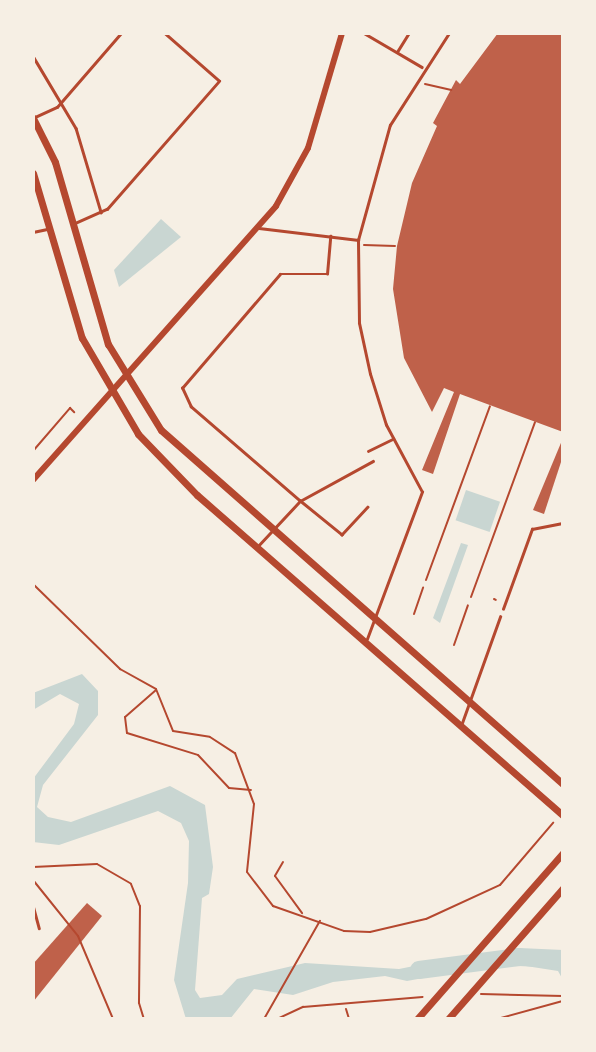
<!DOCTYPE html>
<style>
body{margin:0}
#map{position:relative;width:596px;height:1052px;overflow:hidden;background:#f6efe4;font-family:"Archivo Narrow",sans-serif}
div>[style]{position:absolute}
.water>*{inset:0;background:#c9d6d2;transform-origin:0 0}
.river>*{height:18px;margin:-9px;padding:0 9px;transform-origin:9px;border-radius:9px;background:#c9d6d2}
.building>*{inset:0;background:#bf614a}
.path>*{height:2px;margin:-1px;padding:0 1px;transform-origin:1px;border-radius:1px;background:#b5482f}
.service>*{height:2.5px;margin:-1.25px;padding:0 1.25px;transform-origin:1.25px;border-radius:1.25px;background:#b5482f}
.tertiary>*{height:6px;margin:-3px;padding:0 3px;transform-origin:3px;border-radius:3px;background:#b5482f}
.secondary>*{height:7px;margin:-3.5px;padding:0 3.5px;transform-origin:3.5px;border-radius:3.5px;background:#b5482f}
span{translate:-50% -50%;white-space:nowrap;text-align:center;line-height:1.15;-webkit-text-stroke:7px #f6efe4;paint-order:stroke}
.frame{position:absolute;inset:0;border:35px solid #f6efe4;pointer-events:none}
</style>
<div id="map">
<div class="water">
<div style="clip-path:polygon(161px 219px,181px 237px,119px 287px,114px 270px)"></div>
<div style="left:466px;top:490px;width:36px;height:32px;rotate:19deg"></div>
<div style="clip-path:polygon(461px 543px,468px 545px,440px 623px,433px 618px)"></div>
<div style="clip-path:polygon(82px 674px,98px 691px,98px 715px,43px 785px,37px 807px,48px 817px,71px 822px,170px 786px,205px 805px,213px 867px,209px 894px,202px 898px,195px 990px,200px 998px,222px 995px,237px 979px,305px 963px,399px 969px,449px 959px,434px 976px,407px 981px,385px 976px,333px 982px,293px 995px,254px 989px,230px 1019px,186px 1019px,174px 980px,188px 883px,189px 841px,181px 823px,158px 811px,59px 845px,33px 842px,33px 779px,74px 724px,79px 704px,60px 694px,33px 710px,33px 693px)"></div>
<div style="clip-path:polygon(526px 949px,563px 951px,563px 980px,558px 971px,513px 964px)"></div>
</div>
<div class="river">
<div style="left:419px;top:970px;width:101px;rotate:-7.4deg"></div>
<div style="left:519px;top:957px;width:44px;rotate:2.6deg"></div>
</div>
<div class="building">
<div style="clip-path:polygon(498px 33px,563px 33px,563px 432px,460px 394px,433px 474px,422px 470px,454px 392px,444px 388px,432px 412px,404px 358px,393px 289px,397px 246px,412px 183px,437px 126px,433px 123px,456px 80px,460px 84px)"></div>
<div style="clip-path:polygon(563px 438px,563px 456px,544px 514px,533px 510px)"></div>
<div style="clip-path:polygon(87px 903px,102px 916px,33px 1002px,33px 964px)"></div>
</div>
<div class="path">
<div style="left:425px;top:84px;width:27px;rotate:13deg"></div>
<div style="left:364px;top:245px;width:31px;rotate:2deg"></div>
<div style="left:33px;top:451px;width:57px;rotate:-49.3deg"></div>
<div style="left:70px;top:408px;width:6px;rotate:45deg"></div>
<div style="left:426px;top:580px;width:185px;rotate:-69.8deg"></div>
<div style="left:33px;top:584px;width:122px;rotate:44.3deg"></div>
<div style="left:120px;top:669px;width:41px;rotate:29.1deg"></div>
<div style="left:156px;top:689px;width:45px;rotate:68deg"></div>
<div style="left:173px;top:731px;width:37px;rotate:9deg"></div>
<div style="left:210px;top:737px;width:30px;rotate:33deg"></div>
<div style="left:235px;top:753px;width:54px;rotate:69.6deg"></div>
<div style="left:254px;top:804px;width:68px;rotate:95.9deg"></div>
<div style="left:247px;top:872px;width:43px;rotate:52.6deg"></div>
<div style="left:273px;top:906px;width:75px;rotate:19.4deg"></div>
<div style="left:344px;top:931px;width:26px;rotate:2deg"></div>
<div style="left:370px;top:932px;width:57px;rotate:-13.1deg"></div>
<div style="left:426px;top:919px;width:81px;rotate:-24.7deg"></div>
<div style="left:500px;top:885px;width:82px;rotate:-49.5deg"></div>
<div style="left:471px;top:597px;width:186px;rotate:-69.9deg"></div>
<div style="left:494px;top:599px;width:2px;rotate:27deg"></div>
<div style="left:414px;top:614px;width:28px;rotate:-71deg"></div>
<div style="left:454px;top:645px;width:42px;rotate:-70.7deg"></div>
<div style="left:156px;top:690px;width:41px;rotate:138.9deg"></div>
<div style="left:125px;top:717px;width:16px;rotate:83deg"></div>
<div style="left:127px;top:733px;width:74px;rotate:17.2deg"></div>
<div style="left:198px;top:755px;width:45px;rotate:46.8deg"></div>
<div style="left:229px;top:788px;width:22px;rotate:5deg"></div>
<div style="left:283px;top:862px;width:16px;rotate:120deg"></div>
<div style="left:275px;top:876px;width:46px;rotate:53.9deg"></div>
<div style="left:33px;top:867px;width:64px;rotate:-2.7deg"></div>
<div style="left:97px;top:864px;width:39px;rotate:30deg"></div>
<div style="left:131px;top:884px;width:24px;rotate:68deg"></div>
<div style="left:140px;top:906px;width:97px;rotate:90.6deg"></div>
<div style="left:139px;top:1003px;width:17px;rotate:73deg"></div>
<div style="left:144px;top:1019px;width:10px"></div>
<div style="left:33px;top:880px;width:72px;rotate:51.2deg"></div>
<div style="left:78px;top:936px;width:90px;rotate:67.1deg"></div>
<div style="left:481px;top:994px;width:82px;rotate:1.4deg"></div>
<div style="left:346px;top:1009px;width:10px;rotate:73deg"></div>
<div style="left:463px;top:1018px;width:1px;rotate:45deg"></div>
<div style="left:264px;top:1019px;width:113px;rotate:-60.3deg"></div>
<div style="left:277px;top:1019px;width:29px;rotate:-25deg"></div>
<div style="left:303px;top:1007px;width:120px;rotate:-4.8deg"></div>
<div style="left:497px;top:1019px;width:68px;rotate:-15.3deg"></div>
</div>
<div class="service">
<div style="left:364px;top:33px;width:67px;rotate:30.4deg"></div>
<div style="left:397px;top:52px;width:22px;rotate:-58deg"></div>
<div style="left:33px;top:56px;width:84px;rotate:59.2deg"></div>
<div style="left:76px;top:128px;width:88px;rotate:73.4deg"></div>
<div style="left:33px;top:118px;width:26px;rotate:-25deg"></div>
<div style="left:57px;top:107px;width:98px;rotate:-49.1deg"></div>
<div style="left:73px;top:224px;width:37px;rotate:-24deg"></div>
<div style="left:107px;top:209px;width:170px;rotate:-48.8deg"></div>
<div style="left:219px;top:81px;width:73px;rotate:-138.9deg"></div>
<div style="left:259px;top:228px;width:100px;rotate:6.9deg"></div>
<div style="left:33px;top:232px;width:14px;rotate:-12deg"></div>
<div style="left:368px;top:451px;width:28px;rotate:-26deg"></div>
<div style="left:368px;top:507px;width:38px;rotate:133deg"></div>
<div style="left:342px;top:535px;width:54px;rotate:-141deg"></div>
<div style="left:300px;top:501px;width:83px;rotate:-28.7deg"></div>
<div style="left:257px;top:547px;width:63px;rotate:-46.9deg"></div>
<div style="left:300px;top:501px;width:144px;rotate:-139.2deg"></div>
<div style="left:191px;top:407px;width:21px;rotate:-115deg"></div>
<div style="left:182px;top:388px;width:150px;rotate:-49.3deg"></div>
<div style="left:280px;top:274px;width:47px"></div>
<div style="left:327px;top:274px;width:38px;rotate:-85deg"></div>
<div style="left:503px;top:609px;width:85px;rotate:-70.1deg"></div>
<div style="left:532px;top:529px;width:32px;rotate:-11deg"></div>
<div style="left:367px;top:639px;width:157px;rotate:-69.5deg"></div>
<div style="left:422px;top:492px;width:76px;rotate:-118.2deg"></div>
<div style="left:386px;top:425px;width:53px;rotate:-107.4deg"></div>
<div style="left:370px;top:374px;width:52px;rotate:-102.2deg"></div>
<div style="left:359px;top:323px;width:83px;rotate:-90.7deg"></div>
<div style="left:358px;top:240px;width:119px;rotate:-74.5deg"></div>
<div style="left:390px;top:125px;width:109px;rotate:-57.3deg"></div>
<div style="left:563px;top:683px;width:52px;rotate:90deg"></div>
<div style="left:462px;top:723px;width:113px;rotate:-70.3deg"></div>
<div style="left:33px;top:905px;width:24px;rotate:75deg"></div>
</div>
<div class="tertiary">
<div style="left:33px;top:480px;width:366px;rotate:-48.4deg"></div>
<div style="left:276px;top:206px;width:66px;rotate:-61.1deg"></div>
<div style="left:308px;top:148px;width:120px;rotate:-73.5deg"></div>
</div>
<div class="secondary">
<div style="left:33px;top:118px;width:49px;rotate:63.4deg"></div>
<div style="left:55px;top:162px;width:190px;rotate:73.8deg"></div>
<div style="left:108px;top:344px;width:101px;rotate:58.4deg"></div>
<div style="left:161px;top:430px;width:536px;rotate:41.37deg"></div>
<div style="left:33px;top:173px;width:172px;rotate:73.5deg"></div>
<div style="left:82px;top:338px;width:111px;rotate:59.7deg"></div>
<div style="left:138px;top:434px;width:85px;rotate:46deg"></div>
<div style="left:197px;top:495px;width:486px;rotate:41.2deg"></div>
<div style="left:417px;top:1019px;width:221px;rotate:-48.7deg"></div>
<div style="left:448px;top:1019px;width:174px;rotate:-48.7deg"></div>
</div>
<div class="frame"></div>
</div>
